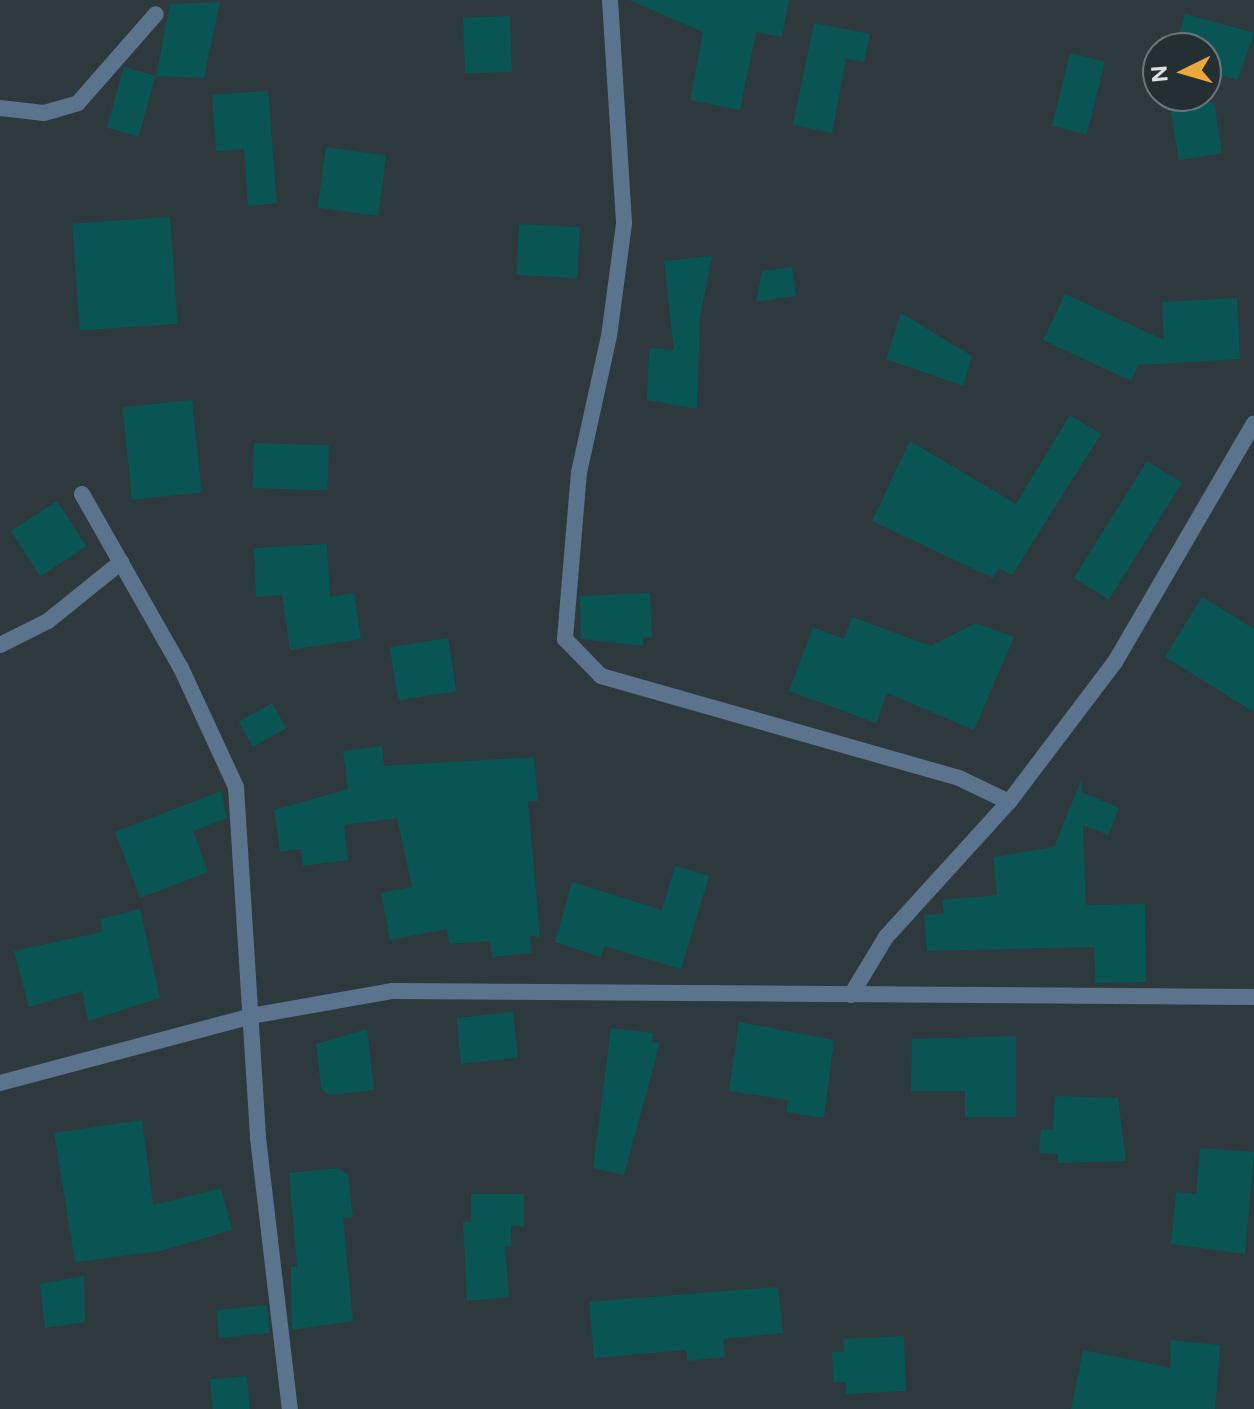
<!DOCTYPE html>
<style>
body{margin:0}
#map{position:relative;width:1254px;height:1409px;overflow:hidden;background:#2e393d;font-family:Figtree,sans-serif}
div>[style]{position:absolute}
.building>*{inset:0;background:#095553;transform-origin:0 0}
.minor>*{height:16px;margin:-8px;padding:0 8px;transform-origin:8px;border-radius:8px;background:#5b748e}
span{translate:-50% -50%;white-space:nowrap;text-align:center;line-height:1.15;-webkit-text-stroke:8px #242f33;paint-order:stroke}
.north{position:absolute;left:1142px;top:32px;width:80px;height:80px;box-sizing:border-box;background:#242f33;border:2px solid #6d777a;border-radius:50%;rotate:265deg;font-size:22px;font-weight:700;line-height:32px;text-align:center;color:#dbe2e4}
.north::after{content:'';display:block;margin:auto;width:28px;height:36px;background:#eca93b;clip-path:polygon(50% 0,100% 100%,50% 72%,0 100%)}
</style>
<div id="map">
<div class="building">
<div style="clip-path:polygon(629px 0,789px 0,782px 37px,756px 32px,740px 110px,690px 100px,703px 32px)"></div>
<div style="clip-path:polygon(220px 2px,204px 78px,156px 76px,170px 4px)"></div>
<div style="clip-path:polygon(1185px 14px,1254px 33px,1238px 80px,1206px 71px,1206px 48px,1175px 48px)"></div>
<div style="left:510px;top:16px;width:56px;height:47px;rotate:88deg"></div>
<div style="clip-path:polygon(814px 23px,870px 34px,864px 62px,846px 58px,832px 133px,793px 125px)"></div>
<div style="left:1070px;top:53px;width:36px;height:75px;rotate:14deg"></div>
<div style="left:124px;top:67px;width:33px;height:63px;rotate:16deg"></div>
<div style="clip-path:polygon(268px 91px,277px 203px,248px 206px,244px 149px,216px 151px,212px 95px)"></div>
<div style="left:1214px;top:102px;width:52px;height:44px;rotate:81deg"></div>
<div style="left:326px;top:147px;width:61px;height:61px;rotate:8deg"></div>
<div style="left:170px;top:217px;width:107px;height:98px;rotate:86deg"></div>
<div style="left:519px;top:224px;width:61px;height:51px;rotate:3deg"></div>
<div style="clip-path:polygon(712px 256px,700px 317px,697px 409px,647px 400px,649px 348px,674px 350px,664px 261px)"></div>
<div style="clip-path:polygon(792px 267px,796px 296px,756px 302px,762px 271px)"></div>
<div style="clip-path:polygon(1065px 294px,1164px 340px,1162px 302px,1237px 298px,1240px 359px,1138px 365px,1131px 381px,1043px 340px)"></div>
<div style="clip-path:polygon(901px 313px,972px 356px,963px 386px,886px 359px)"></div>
<div style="left:192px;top:400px;width:93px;height:70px;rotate:84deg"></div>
<div style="clip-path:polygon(1070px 415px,1101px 434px,1012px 575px,998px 568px,993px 578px,872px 521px,910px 441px,1016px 504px)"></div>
<div style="left:254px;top:443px;width:75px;height:45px;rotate:2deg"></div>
<div style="left:1147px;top:461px;width:41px;height:138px;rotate:32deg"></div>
<div style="left:57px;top:501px;width:54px;height:55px;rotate:57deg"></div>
<div style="clip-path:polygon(327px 544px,330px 597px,354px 593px,361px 639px,290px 650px,282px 595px,256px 597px,254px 548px)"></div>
<div style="clip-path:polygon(650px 593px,652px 637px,643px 638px,643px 646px,581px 639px,580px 596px)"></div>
<div style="clip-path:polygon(1202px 597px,1254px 629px,1254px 712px,1165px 657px)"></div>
<div style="clip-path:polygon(852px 617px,931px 646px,976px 623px,1014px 637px,974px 730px,887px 693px,876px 723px,789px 691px,813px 627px,844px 639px)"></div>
<div style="left:448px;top:638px;width:54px;height:59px;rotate:81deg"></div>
<div style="left:272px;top:703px;width:29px;height:38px;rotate:61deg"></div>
<div style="clip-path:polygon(382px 746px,384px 766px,534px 757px,538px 801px,528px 801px,540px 938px,530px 935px,531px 953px,492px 957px,490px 941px,449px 944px,447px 929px,390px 940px,381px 893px,412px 887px,397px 818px,344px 825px,348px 860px,303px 866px,301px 849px,280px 852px,274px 810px,348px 789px,343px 751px)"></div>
<div style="clip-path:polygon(1082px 778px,1082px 792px,1119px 808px,1108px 835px,1083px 825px,1086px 905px,1145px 904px,1146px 982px,1095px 983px,1094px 947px,927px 951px,924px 915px,944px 914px,942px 900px,997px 895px,993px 857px,1054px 847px)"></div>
<div style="clip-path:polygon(221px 791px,227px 818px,193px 831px,208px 872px,140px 898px,115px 832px)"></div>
<div style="clip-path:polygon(675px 866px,709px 876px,681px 969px,604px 946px,601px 957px,555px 942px,572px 882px,662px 910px)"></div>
<div style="clip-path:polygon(140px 909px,160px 998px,88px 1021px,82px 991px,29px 1007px,14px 951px,102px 932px,100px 919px)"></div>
<div style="left:513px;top:1012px;width:46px;height:57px;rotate:84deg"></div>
<div style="clip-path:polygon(739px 1022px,834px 1040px,824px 1118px,786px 1112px,788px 1100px,729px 1091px)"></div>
<div style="clip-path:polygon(611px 1028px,653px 1033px,652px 1042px,660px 1043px,624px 1175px,593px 1168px)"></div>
<div style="clip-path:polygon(367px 1029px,374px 1090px,329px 1095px,321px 1088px,316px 1044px)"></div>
<div style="clip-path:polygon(1016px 1036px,1016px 1117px,965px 1117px,965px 1091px,911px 1091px,912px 1039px)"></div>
<div style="clip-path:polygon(1055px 1096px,1118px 1098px,1126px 1161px,1058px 1163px,1058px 1154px,1039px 1153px,1041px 1129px,1053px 1130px)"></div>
<div style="clip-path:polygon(142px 1120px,153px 1205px,221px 1188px,232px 1230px,160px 1251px,75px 1262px,54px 1133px)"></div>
<div style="clip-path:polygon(1200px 1148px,1254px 1152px,1245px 1254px,1171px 1244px,1176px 1192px,1196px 1194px)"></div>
<div style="clip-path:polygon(339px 1168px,348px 1175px,353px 1217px,343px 1218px,353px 1321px,292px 1330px,291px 1267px,297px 1267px,289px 1173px)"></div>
<div style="clip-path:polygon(471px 1194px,524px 1194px,524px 1227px,511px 1226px,511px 1246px,505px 1246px,509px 1297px,467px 1301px,463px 1222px,471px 1222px)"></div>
<div style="clip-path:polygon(84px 1276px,85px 1322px,45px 1328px,40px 1284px)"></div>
<div style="clip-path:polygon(778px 1287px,783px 1333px,723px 1339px,725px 1357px,687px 1361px,686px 1350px,594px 1358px,589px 1302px)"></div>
<div style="left:267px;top:1305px;width:28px;height:51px;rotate:84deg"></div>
<div style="clip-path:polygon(904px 1336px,906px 1391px,846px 1394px,846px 1382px,833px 1382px,832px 1352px,844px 1352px,843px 1339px)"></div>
<div style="clip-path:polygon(1170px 1340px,1220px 1345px,1215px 1409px,1071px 1409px,1083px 1350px,1171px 1368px)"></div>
<div style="left:247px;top:1376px;width:33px;height:37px;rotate:85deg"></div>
</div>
<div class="minor">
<div style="left:610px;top:0;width:224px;rotate:86.4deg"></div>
<div style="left:624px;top:224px;width:113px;rotate:97.6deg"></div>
<div style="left:609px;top:336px;width:139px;rotate:102.4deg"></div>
<div style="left:579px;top:472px;width:168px;rotate:94.8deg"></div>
<div style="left:565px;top:639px;width:52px;rotate:45.8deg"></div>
<div style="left:601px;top:676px;width:372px;rotate:15.9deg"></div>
<div style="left:959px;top:778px;width:55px;rotate:25.6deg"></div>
<div style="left:0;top:108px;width:44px;rotate:6.5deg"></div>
<div style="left:44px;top:113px;width:35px;rotate:-16deg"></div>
<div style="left:78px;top:103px;width:118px;rotate:-48.8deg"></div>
<div style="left:82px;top:494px;width:200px;rotate:60.4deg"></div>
<div style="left:181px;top:668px;width:131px;rotate:65.2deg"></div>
<div style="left:236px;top:787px;width:352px;rotate:86.4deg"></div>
<div style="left:258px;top:1138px;width:273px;rotate:83.3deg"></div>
<div style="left:0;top:645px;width:54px;rotate:-26.6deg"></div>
<div style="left:48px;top:621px;width:94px;rotate:-38.9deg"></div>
<div style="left:851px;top:995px;width:68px;rotate:-58.9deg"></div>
<div style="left:886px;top:937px;width:183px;rotate:-47.7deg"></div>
<div style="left:1009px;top:802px;width:176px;rotate:-52.9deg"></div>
<div style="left:1115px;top:662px;width:276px;rotate:-59.8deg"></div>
<div style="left:0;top:1083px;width:260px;rotate:-14.9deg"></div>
<div style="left:251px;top:1016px;width:144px;rotate:-10deg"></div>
<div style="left:393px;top:991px;width:861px;rotate:0.4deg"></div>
</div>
<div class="north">N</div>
</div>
